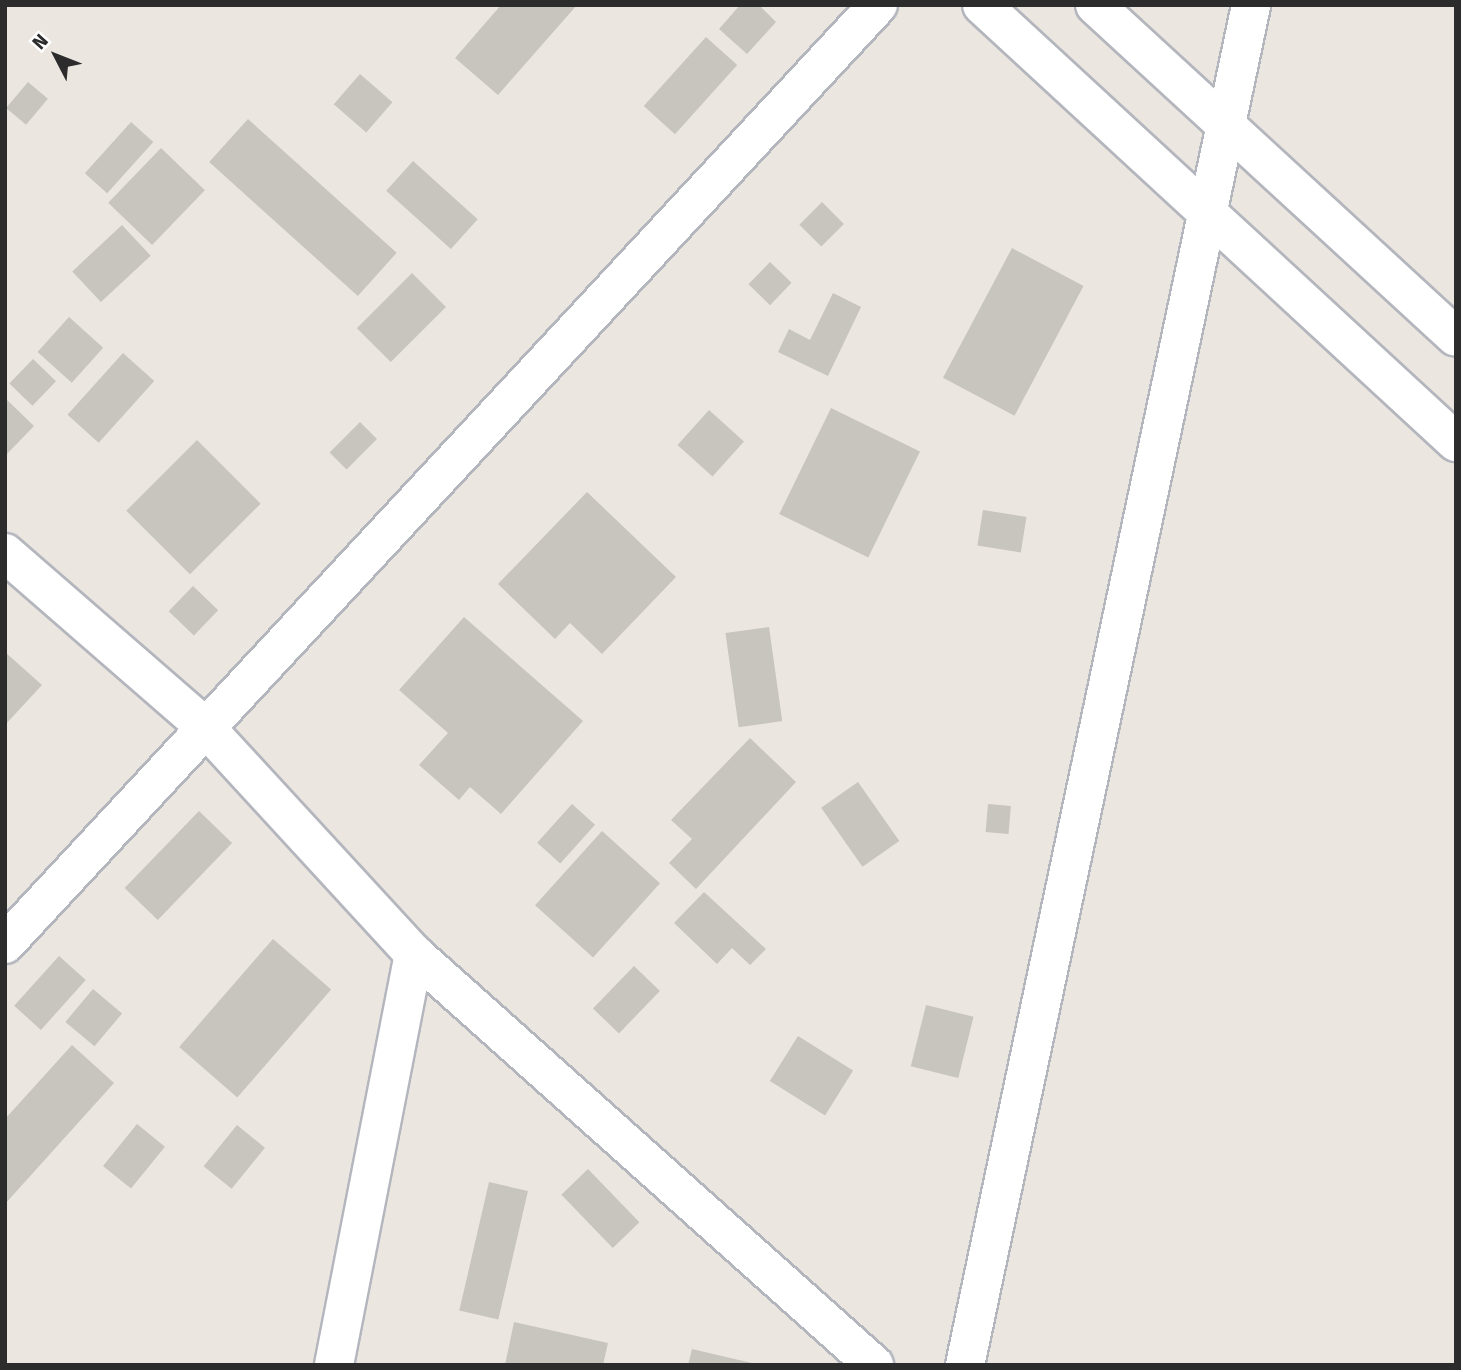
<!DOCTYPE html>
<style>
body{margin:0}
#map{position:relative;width:1461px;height:1370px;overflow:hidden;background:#ece6e0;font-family:"Fira Sans",sans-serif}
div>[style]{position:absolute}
.building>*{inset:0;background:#c8c4be;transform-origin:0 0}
.roads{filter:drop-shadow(2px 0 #b4b6be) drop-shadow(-2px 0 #b4b6be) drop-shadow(0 2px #b4b6be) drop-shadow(0 -2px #b4b6be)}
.street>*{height:38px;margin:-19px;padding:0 19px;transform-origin:19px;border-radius:19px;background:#fff}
.secondary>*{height:38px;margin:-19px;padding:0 19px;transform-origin:19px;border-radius:19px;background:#fff}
span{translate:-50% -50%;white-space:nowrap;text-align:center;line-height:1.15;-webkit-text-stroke:5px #fff;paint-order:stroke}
.frame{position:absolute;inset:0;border:7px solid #2c2c2c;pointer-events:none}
.north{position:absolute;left:21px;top:21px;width:70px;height:70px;-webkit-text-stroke:5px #fff;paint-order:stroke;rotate:312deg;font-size:19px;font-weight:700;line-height:28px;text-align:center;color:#2c2c2c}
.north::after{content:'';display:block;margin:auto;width:24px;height:32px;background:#2c2c2c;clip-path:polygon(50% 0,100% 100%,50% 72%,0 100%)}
</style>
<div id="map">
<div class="building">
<div style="clip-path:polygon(501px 5px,577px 5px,498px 95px,455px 58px)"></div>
<div style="clip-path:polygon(740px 5px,759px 5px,776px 22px,747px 54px,719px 29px)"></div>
<div style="left:706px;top:37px;width:42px;height:93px;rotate:42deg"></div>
<div style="left:360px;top:74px;width:43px;height:40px;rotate:41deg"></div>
<div style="left:28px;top:82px;width:26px;height:34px;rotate:40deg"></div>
<div style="left:248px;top:119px;width:200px;height:58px;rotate:42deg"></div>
<div style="left:131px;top:122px;width:30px;height:69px;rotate:42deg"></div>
<div style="left:161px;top:148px;width:61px;height:76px;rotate:44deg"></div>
<div style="left:413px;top:161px;width:87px;height:40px;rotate:42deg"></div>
<div style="left:822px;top:202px;width:31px;height:32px;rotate:45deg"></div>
<div style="left:122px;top:225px;width:42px;height:68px;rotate:47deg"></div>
<div style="left:1012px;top:248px;width:81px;height:147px;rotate:28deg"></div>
<div style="left:770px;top:262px;width:30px;height:31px;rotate:44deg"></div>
<div style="left:412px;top:273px;width:48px;height:78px;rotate:45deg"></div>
<div style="clip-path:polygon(833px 293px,861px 307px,828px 376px,778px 352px,789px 329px,810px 340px)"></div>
<div style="left:69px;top:317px;width:46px;height:47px;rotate:42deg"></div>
<div style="left:123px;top:353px;width:42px;height:83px;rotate:42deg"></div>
<div style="left:33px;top:359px;width:32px;height:34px;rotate:44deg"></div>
<div style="clip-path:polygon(5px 398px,34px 426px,5px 456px)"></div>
<div style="left:831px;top:408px;width:99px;height:118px;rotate:26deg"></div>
<div style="left:709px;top:410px;width:47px;height:47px;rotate:42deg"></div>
<div style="left:360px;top:422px;width:24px;height:43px;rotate:45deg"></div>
<div style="left:197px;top:440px;width:90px;height:100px;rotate:45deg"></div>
<div style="clip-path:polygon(587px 492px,676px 577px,602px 654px,570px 623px,555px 639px,498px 584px)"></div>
<div style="left:983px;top:510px;width:44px;height:36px;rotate:9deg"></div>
<div style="left:193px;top:586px;width:35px;height:35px;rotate:44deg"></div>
<div style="clip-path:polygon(464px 617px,583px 721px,501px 814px,470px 787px,459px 800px,419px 765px,448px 733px,399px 690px)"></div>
<div style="left:769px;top:627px;width:95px;height:44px;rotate:82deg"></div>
<div style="clip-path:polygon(5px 652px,42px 685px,5px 725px)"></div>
<div style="clip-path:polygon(750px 738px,796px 782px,696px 889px,669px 863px,692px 839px,671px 820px)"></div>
<div style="left:858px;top:782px;width:72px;height:45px;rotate:55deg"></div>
<div style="left:572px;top:804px;width:31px;height:52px;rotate:42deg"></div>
<div style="left:988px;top:804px;width:23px;height:28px;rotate:5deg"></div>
<div style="left:199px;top:811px;width:46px;height:107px;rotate:44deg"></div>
<div style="left:602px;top:831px;width:78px;height:100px;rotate:42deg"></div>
<div style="clip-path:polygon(704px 892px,766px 949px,750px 965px,732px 948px,717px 964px,674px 923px)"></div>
<div style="left:273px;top:939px;width:77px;height:143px;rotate:41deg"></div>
<div style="left:59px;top:956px;width:36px;height:67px;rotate:42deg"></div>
<div style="left:634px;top:966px;width:36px;height:59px;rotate:44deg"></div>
<div style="left:93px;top:989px;width:38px;height:43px;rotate:40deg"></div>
<div style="left:926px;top:1005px;width:49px;height:63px;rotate:14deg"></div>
<div style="left:798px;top:1036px;width:65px;height:53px;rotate:32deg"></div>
<div style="clip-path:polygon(72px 1045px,114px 1083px,5px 1204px,5px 1119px)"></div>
<div style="left:137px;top:1124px;width:36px;height:54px;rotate:39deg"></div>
<div style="left:237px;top:1125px;width:36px;height:53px;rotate:39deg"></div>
<div style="left:588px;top:1169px;width:74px;height:37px;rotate:46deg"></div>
<div style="left:489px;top:1182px;width:40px;height:132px;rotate:13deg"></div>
<div style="clip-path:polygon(514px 1322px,608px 1343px,603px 1365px,505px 1365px)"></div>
<div style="clip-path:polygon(692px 1349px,756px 1364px,755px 1365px,688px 1365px)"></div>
</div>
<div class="roads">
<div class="street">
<div style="left:5px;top:553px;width:267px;rotate:41deg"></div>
<div style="left:206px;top:728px;width:307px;rotate:47.4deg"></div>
<div style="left:414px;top:954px;width:617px;rotate:41.78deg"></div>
<div style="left:5px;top:944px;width:1282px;rotate:-47.09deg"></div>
<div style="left:334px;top:1365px;width:419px;rotate:-79deg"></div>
<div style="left:965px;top:1365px;width:1390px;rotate:-78.12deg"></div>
</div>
<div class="secondary">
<div style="left:982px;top:5px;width:645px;rotate:42.67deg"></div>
<div style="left:1095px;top:5px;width:490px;rotate:42.6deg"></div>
</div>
</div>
<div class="frame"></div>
<div class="north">N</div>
</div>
